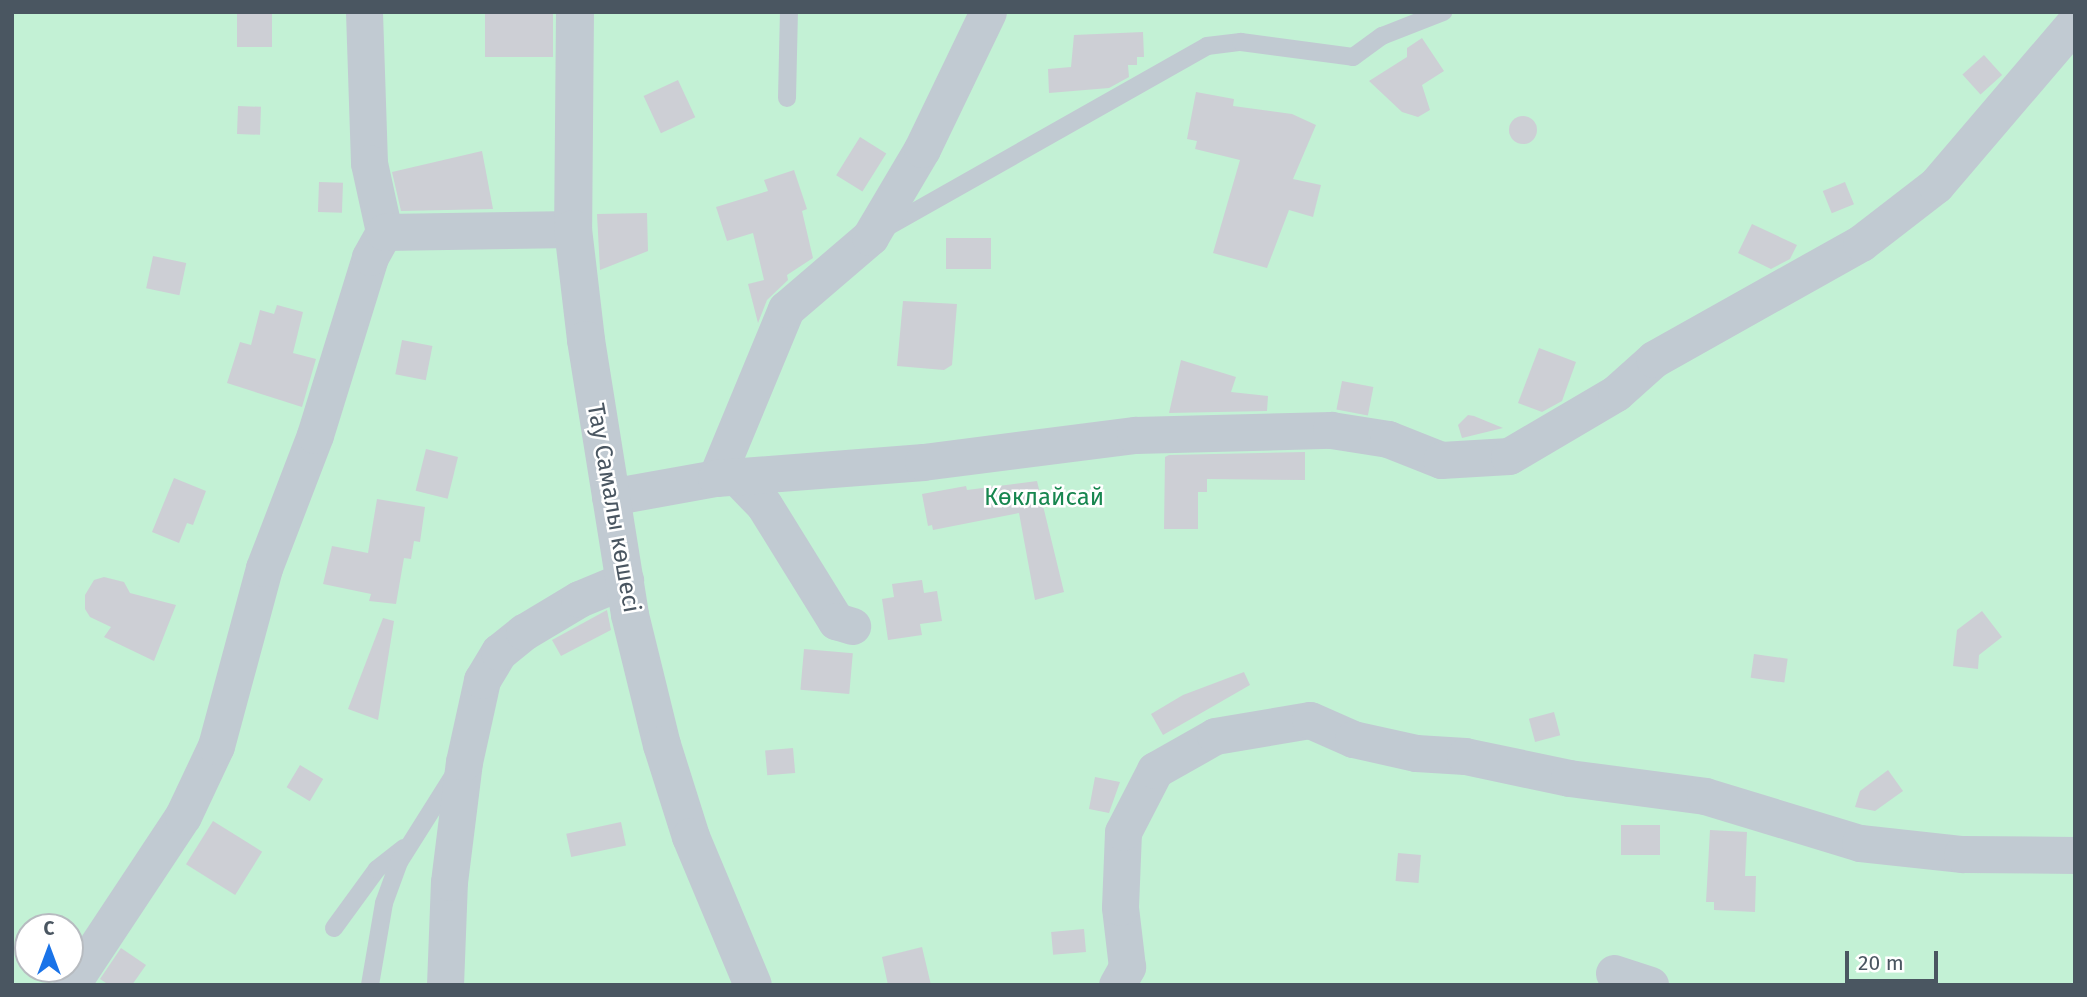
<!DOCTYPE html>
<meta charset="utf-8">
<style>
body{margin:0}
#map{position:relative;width:2087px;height:997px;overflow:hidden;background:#f5f3f3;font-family:"Fira Sans",sans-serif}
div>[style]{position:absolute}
.green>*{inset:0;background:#c3f1d5}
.building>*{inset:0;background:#cdcfd5;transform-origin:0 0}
.round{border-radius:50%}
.service>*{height:18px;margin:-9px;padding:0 9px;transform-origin:9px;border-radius:9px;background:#c1cad2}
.minor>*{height:37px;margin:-18.5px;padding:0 18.5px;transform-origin:18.5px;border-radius:18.5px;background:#c1cad2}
.tertiary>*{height:38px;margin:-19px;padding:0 19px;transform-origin:19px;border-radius:19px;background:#c1cad2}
span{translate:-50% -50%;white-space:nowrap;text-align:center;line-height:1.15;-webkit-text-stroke:5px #fff;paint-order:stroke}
.park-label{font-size:24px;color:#17864f}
.street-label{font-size:24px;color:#4a5661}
.frame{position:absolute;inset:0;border:14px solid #4a5661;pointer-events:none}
.north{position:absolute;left:14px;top:913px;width:70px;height:70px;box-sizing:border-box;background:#fff;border:2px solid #b7bbc0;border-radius:50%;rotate:0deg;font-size:19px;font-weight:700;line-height:28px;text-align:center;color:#4a5661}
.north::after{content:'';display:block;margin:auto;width:24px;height:32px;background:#1a73e8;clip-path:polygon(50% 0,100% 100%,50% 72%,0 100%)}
.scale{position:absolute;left:1845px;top:951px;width:93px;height:32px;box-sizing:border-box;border:4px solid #4a5661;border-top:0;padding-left:9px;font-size:21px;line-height:24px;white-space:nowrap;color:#4a5661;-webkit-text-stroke:5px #fff;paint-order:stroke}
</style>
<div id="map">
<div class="green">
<div style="clip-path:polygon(evenodd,12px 12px,2075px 12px,2075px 985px,12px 985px,12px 12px,28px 927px,70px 927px,70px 969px,28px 969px,28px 927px)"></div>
</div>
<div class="building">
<div style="left:237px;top:12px;width:35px;height:35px"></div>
<div style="left:485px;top:12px;width:68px;height:45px"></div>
<div style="clip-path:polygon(1143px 32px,1144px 57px,1137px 57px,1137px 65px,1128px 65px,1129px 77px,1109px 88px,1049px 93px,1048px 69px,1071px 67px,1074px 35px)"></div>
<div style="clip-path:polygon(1422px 38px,1444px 71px,1422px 85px,1430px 110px,1418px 117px,1402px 112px,1369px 81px,1407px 57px,1407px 48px)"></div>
<div style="left:1984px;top:55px;width:27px;height:29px;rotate:48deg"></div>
<div style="left:678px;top:80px;width:41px;height:38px;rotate:65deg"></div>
<div style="clip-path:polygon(1196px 92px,1234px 99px,1233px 106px,1292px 114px,1316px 125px,1293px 179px,1321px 185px,1313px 217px,1289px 210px,1267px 268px,1213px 253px,1240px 160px,1195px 149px,1197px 141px,1187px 139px)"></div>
<div style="left:238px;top:106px;width:23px;height:28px;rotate:2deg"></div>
<div class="round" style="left:1509px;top:116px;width:28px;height:28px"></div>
<div style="left:860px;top:137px;width:31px;height:45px;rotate:32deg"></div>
<div style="clip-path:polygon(482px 151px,493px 209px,401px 211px,392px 172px)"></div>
<div style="clip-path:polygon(794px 170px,807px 209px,802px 211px,813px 258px,787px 275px,788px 280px,767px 300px,758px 323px,748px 284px,764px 280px,753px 233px,727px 241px,716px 207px,768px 191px,764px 180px)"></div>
<div style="left:319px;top:182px;width:24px;height:30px;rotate:2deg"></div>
<div style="left:1845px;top:182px;width:24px;height:24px;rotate:68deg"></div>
<div style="clip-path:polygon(647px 213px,648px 251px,600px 270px,597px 214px)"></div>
<div style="clip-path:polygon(1752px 224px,1797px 245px,1790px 259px,1771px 269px,1738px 253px)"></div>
<div style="left:946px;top:238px;width:45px;height:31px"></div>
<div style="left:153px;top:256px;width:34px;height:33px;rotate:12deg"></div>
<div style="clip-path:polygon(903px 301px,957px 304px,952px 365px,944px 370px,897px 366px)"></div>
<div style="clip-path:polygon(277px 305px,303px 312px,293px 353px,316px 359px,302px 407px,227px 383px,240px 342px,251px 345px,260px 310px,274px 314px)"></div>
<div style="left:402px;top:340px;width:31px;height:35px;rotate:11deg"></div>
<div style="clip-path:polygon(1539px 348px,1576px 362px,1562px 401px,1542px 412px,1518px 403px)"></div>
<div style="clip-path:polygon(1181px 360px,1236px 377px,1231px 392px,1268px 396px,1267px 411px,1169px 413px)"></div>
<div style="left:1342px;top:381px;width:32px;height:29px;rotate:11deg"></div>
<div style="clip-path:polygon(1468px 415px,1474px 416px,1503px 428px,1462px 438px,1458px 425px)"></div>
<div style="left:426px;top:449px;width:33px;height:43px;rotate:14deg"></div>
<div style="clip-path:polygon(1305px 452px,1305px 480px,1207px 479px,1207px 492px,1198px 492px,1198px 529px,1164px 529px,1165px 457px,1169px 455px)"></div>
<div style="clip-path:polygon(174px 478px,206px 491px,193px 525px,187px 523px,179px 543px,152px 532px)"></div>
<div style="clip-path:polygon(1037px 481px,1064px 592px,1035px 600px,1019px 513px,933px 530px,932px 525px,928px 526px,922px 494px,966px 486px,967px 490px)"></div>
<div style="clip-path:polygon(377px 499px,425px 507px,420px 542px,414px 541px,411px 559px,404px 558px,396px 604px,369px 601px,371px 594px,323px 584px,332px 546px,368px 553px)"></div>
<div style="clip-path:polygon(104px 577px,124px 582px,130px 593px,176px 605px,154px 661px,104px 637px,111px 627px,90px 617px,85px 609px,85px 595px,94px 580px)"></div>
<div style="clip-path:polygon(922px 580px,924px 593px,937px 591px,942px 621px,920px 624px,922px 635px,888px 640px,882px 599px,894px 597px,892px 584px)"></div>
<div style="clip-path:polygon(607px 610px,611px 630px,561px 656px,552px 640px)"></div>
<div style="clip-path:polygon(1982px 611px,2002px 637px,1979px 655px,1978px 669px,1953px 666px,1957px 630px)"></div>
<div style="clip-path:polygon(383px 618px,394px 621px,378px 720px,348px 709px)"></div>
<div style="left:804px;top:649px;width:49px;height:41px;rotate:5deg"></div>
<div style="left:1754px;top:654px;width:34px;height:24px;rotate:8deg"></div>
<div style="clip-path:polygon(1244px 672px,1250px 685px,1163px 735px,1151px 714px,1183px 695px)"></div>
<div style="left:1554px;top:712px;width:24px;height:26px;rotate:75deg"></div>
<div style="left:793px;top:748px;width:25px;height:28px;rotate:85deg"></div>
<div style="left:300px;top:765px;width:27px;height:26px;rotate:31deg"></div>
<div style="clip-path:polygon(1888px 770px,1903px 791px,1875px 811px,1855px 807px,1860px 791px)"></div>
<div style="clip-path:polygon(1095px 777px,1120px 782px,1109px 813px,1089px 809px)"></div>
<div style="left:213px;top:821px;width:58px;height:51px;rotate:32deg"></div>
<div style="left:621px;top:822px;width:24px;height:56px;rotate:78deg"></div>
<div style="left:1621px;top:825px;width:39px;height:30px"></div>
<div style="clip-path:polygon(1710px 830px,1747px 832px,1745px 876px,1756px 876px,1755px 912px,1714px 910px,1714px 902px,1706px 902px)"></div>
<div style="left:1398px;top:853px;width:23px;height:28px;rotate:5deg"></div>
<div style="left:1084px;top:929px;width:23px;height:33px;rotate:85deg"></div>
<div style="clip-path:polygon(922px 947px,931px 985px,888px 985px,882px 957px)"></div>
<div style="clip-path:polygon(121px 948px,146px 965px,132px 985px,109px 985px,100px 979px)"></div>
</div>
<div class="service">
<div style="left:787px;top:98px;width:86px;rotate:-88.7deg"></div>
<div style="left:882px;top:230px;width:373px;rotate:-29.5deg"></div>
<div style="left:1207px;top:46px;width:34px;rotate:-7deg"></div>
<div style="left:1241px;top:42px;width:113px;rotate:7.6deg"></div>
<div style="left:1353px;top:57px;width:36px;rotate:-36deg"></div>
<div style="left:1382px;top:36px;width:66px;rotate:-21.5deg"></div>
<div style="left:334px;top:928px;width:73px;rotate:-53.9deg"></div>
<div style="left:377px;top:869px;width:34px;rotate:-38deg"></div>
<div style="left:370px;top:985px;width:83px;rotate:-80.3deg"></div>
<div style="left:384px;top:903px;width:44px;rotate:-69.9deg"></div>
<div style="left:399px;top:862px;width:105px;rotate:-57.8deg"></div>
</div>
<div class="minor">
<div style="left:364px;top:12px;width:151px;rotate:88.1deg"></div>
<div style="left:369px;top:163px;width:71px;rotate:77.7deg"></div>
<div style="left:736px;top:476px;width:40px;rotate:46deg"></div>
<div style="left:764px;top:505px;width:137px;rotate:58.2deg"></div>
<div style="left:836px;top:621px;width:17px;rotate:17deg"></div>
<div style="left:716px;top:478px;width:183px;rotate:-67.5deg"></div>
<div style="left:786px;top:309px;width:111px;rotate:-40.6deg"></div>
<div style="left:870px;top:237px;width:102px;rotate:-59.4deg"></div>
<div style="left:922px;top:149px;width:152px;rotate:-64.3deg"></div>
<div style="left:610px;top:497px;width:108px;rotate:-10.2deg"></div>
<div style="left:716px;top:478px;width:208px;rotate:-4.4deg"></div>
<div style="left:923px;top:462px;width:214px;rotate:-7.3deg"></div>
<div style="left:1135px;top:435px;width:196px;rotate:-1.5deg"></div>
<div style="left:1331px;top:430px;width:58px;rotate:9deg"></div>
<div style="left:1388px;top:439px;width:57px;rotate:21.6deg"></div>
<div style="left:1441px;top:460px;width:68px;rotate:-3.4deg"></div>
<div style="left:1509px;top:456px;width:124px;rotate:-30.5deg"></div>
<div style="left:1616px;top:393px;width:51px;rotate:-41.8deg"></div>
<div style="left:1654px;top:359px;width:237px;rotate:-29.3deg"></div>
<div style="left:1861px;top:243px;width:95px;rotate:-37.7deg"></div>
<div style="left:1936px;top:185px;width:214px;rotate:-49.5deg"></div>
<div style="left:1614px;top:973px;width:38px;rotate:18deg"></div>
<div style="left:71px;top:985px;width:203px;rotate:-56.5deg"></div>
<div style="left:183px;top:816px;width:77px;rotate:-64.8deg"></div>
<div style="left:216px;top:746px;width:184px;rotate:-74.9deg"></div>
<div style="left:264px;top:568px;width:142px;rotate:-69deg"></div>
<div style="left:315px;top:435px;width:186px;rotate:-72.8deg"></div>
<div style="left:370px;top:257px;width:29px;rotate:-61deg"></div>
<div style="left:384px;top:232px;width:189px;rotate:-0.9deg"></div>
<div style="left:445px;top:985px;width:103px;rotate:-87.8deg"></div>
<div style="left:449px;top:882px;width:121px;rotate:-82.9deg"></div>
<div style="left:464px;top:762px;width:84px;rotate:-77.6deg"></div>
<div style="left:482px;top:680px;width:33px;rotate:-59deg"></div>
<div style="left:499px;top:652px;width:32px;rotate:-39deg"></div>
<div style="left:524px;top:632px;width:64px;rotate:-31deg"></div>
<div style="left:579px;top:599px;width:50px;rotate:-22.4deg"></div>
<div style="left:1117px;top:985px;width:21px;rotate:-61deg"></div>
<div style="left:1127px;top:967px;width:60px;rotate:-96.7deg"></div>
<div style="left:1120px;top:907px;width:75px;rotate:-87.7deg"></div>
<div style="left:1123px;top:832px;width:70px;rotate:-62.7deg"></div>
<div style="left:1155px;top:770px;width:69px;rotate:-29.5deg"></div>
<div style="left:1215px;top:736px;width:96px;rotate:-9.6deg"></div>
<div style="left:1310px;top:720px;width:47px;rotate:23.8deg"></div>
<div style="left:1353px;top:739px;width:65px;rotate:12.5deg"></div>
<div style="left:1416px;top:753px;width:49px;rotate:3.5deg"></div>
<div style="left:1465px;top:756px;width:106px;rotate:11.9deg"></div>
<div style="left:1569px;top:778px;width:137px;rotate:7.5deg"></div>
<div style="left:1705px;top:796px;width:162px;rotate:16.9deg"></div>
<div style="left:1860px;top:843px;width:103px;rotate:6.2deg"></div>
<div style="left:1962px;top:854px;width:113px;rotate:0.5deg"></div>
</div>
<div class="tertiary">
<div style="left:575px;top:12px;width:217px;rotate:90.5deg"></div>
<div style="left:573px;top:229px;width:112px;rotate:83.3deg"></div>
<div style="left:586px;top:340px;width:278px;rotate:80.9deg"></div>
<div style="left:630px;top:615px;width:134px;rotate:76.2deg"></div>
<div style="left:662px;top:745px;width:96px;rotate:72.5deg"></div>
<div style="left:691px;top:837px;width:160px;rotate:67.3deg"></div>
</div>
<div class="park-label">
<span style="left:1044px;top:498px">Көклайсай</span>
</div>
<div class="street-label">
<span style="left:613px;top:508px;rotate:80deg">Тау Самалы көшесі</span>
</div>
<div class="frame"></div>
<div class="north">С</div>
<div class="scale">20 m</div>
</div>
